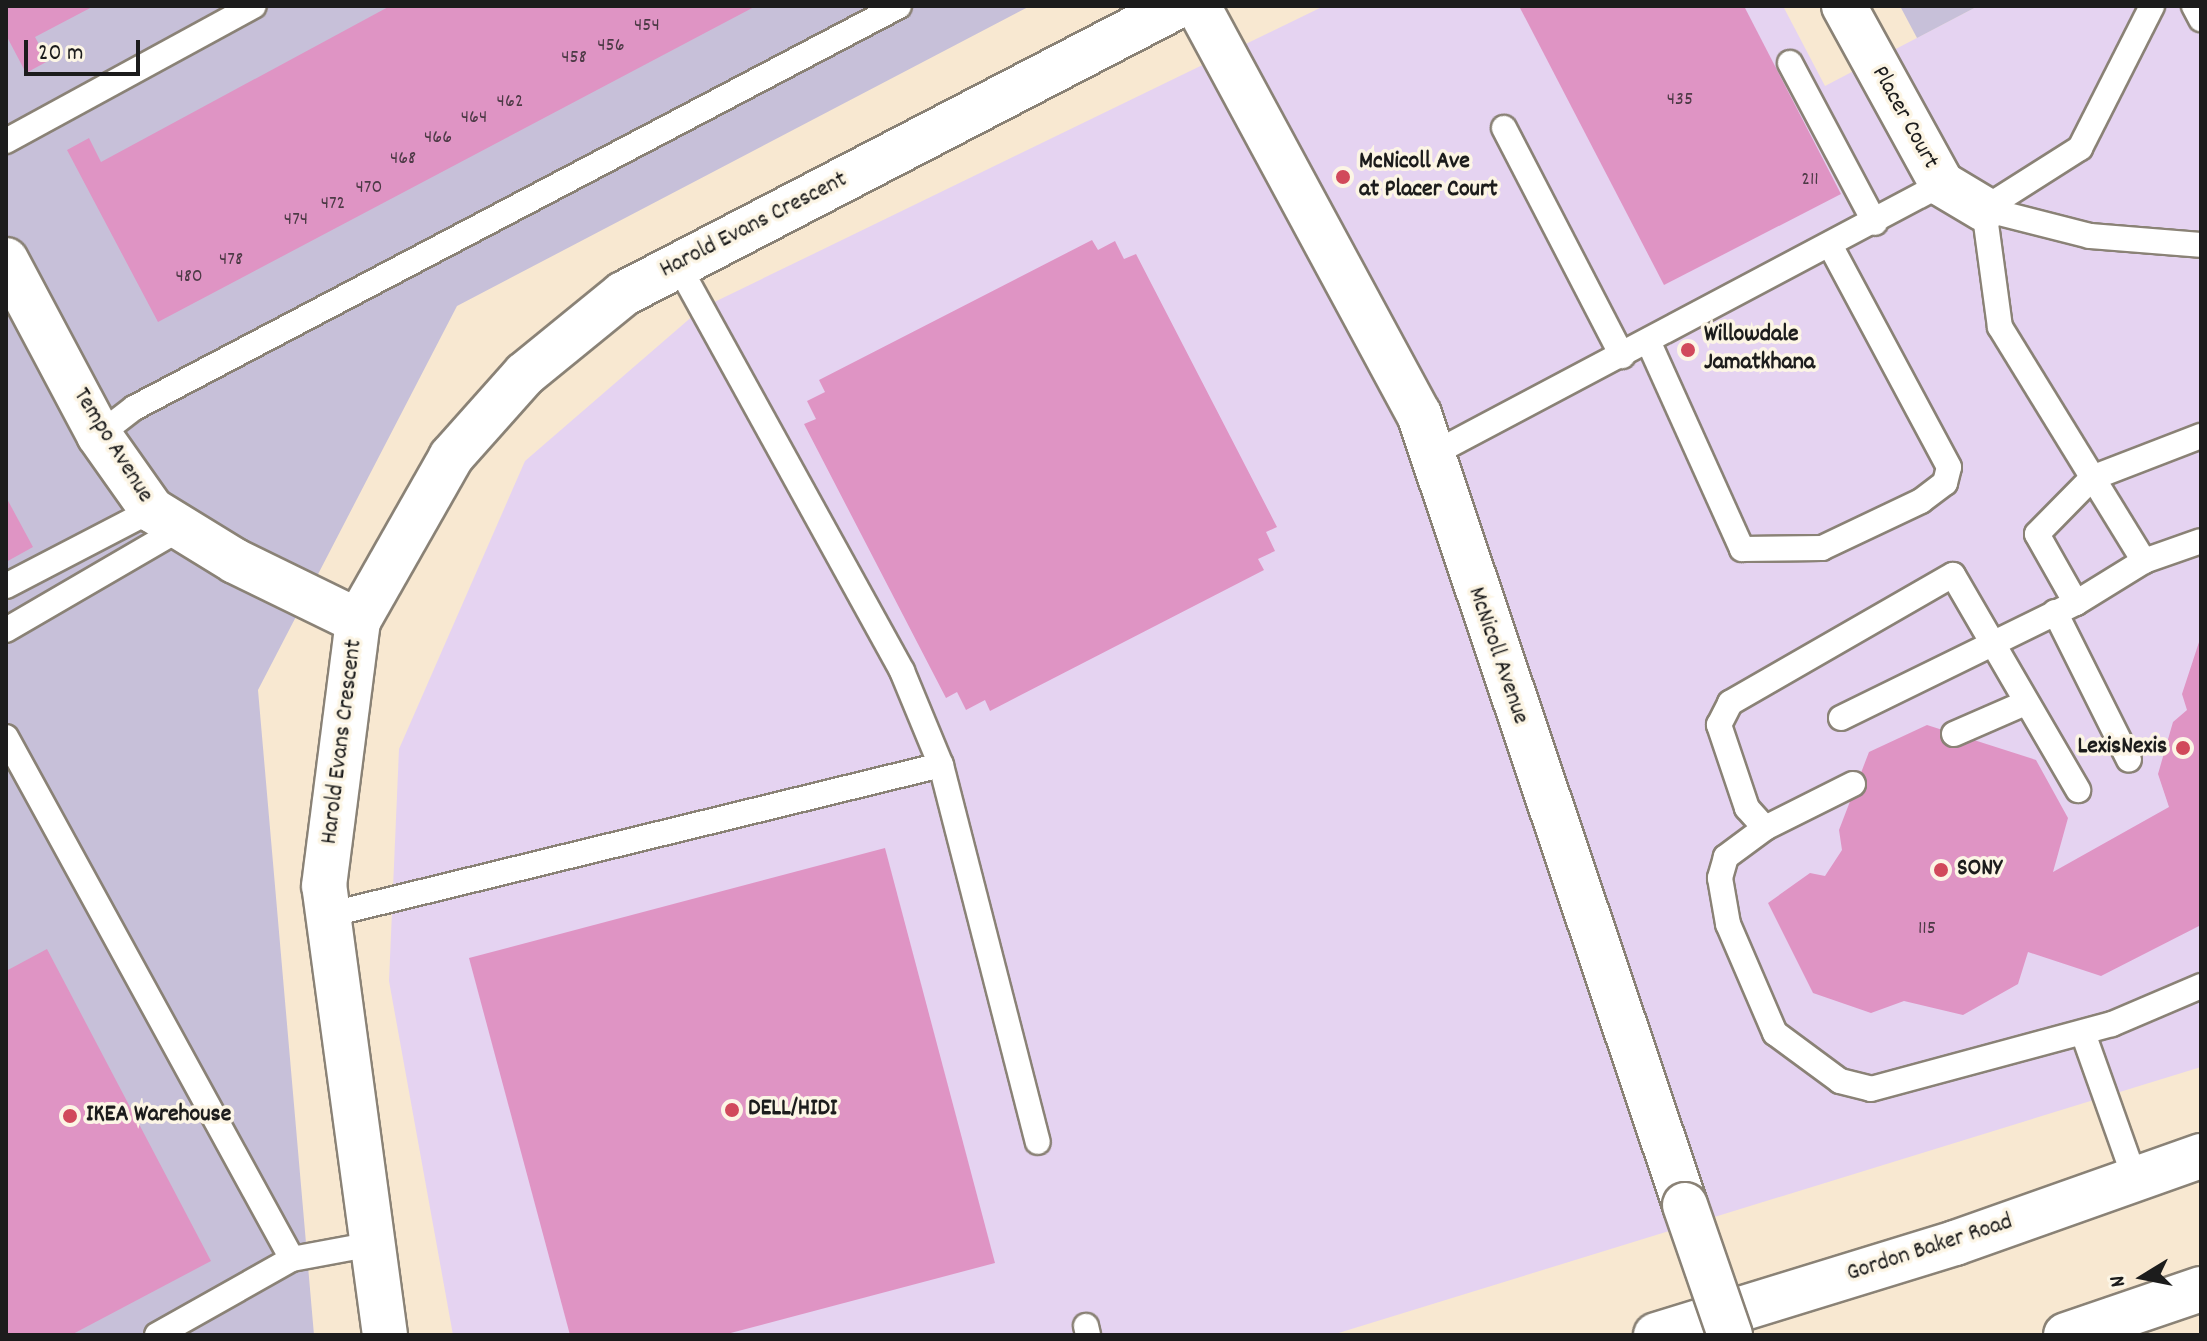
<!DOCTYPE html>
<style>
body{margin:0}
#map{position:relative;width:2207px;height:1341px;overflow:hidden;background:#f8e8d1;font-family:Dekko,sans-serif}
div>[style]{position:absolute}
.built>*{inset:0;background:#e5d3f1}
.industrial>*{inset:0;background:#c7c0d9}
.building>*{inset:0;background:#df94c4}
.roads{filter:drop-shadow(2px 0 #8a8276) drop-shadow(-2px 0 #8a8276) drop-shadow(0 2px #8a8276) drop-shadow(0 -2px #8a8276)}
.lane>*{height:24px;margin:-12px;padding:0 12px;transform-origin:12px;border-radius:12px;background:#fff}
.street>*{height:44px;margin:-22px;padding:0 22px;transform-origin:22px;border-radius:22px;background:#fff}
.secondary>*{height:44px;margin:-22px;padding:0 22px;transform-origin:22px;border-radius:22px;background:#fff}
.highway>*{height:44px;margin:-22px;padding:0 22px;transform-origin:22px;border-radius:22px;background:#fff}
.bridges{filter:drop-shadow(2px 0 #8a8276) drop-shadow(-2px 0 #8a8276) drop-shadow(0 2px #8a8276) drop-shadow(0 -2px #8a8276)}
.secondary-bridge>*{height:44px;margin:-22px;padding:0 22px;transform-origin:22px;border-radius:22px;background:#fff}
.dots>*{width:22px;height:22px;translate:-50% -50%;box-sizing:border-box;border:4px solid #fcf5e5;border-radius:50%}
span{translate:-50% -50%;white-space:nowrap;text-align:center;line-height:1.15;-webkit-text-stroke:7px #fcf5e5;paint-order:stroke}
.number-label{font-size:20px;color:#4d3a46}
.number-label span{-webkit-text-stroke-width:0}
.street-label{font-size:24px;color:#1c1c1c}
.poi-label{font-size:24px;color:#1c1c1c;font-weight:700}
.left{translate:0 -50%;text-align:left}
.right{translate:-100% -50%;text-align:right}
.frame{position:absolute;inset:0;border:8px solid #1c1c1c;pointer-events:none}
.north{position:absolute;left:2103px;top:1237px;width:80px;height:80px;-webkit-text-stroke:6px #fcf5e5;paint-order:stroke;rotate:260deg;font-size:22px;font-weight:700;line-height:32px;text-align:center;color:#1c1c1c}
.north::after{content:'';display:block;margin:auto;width:28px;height:36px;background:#1c1c1c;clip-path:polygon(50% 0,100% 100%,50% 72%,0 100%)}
.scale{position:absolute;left:24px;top:40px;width:116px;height:36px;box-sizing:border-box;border:4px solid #1c1c1c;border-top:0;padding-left:10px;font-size:24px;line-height:28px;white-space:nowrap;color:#1c1c1c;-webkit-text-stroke:6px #fcf5e5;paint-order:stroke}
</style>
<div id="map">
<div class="built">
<div style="clip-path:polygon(1324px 6px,1783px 6px,1825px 86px,1978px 6px,2201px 6px,2201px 1067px,1332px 1335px,453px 1335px,389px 981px,399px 749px,525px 461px,702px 308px)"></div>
</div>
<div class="industrial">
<div style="clip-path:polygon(6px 6px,1030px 6px,457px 306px,258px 690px,314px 1335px,6px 1335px)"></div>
<div style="clip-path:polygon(1900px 6px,1978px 6px,1917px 38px)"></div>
</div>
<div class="building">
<div style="clip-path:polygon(6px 6px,94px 6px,35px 37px,48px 61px,26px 73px,6px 35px)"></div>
<div style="clip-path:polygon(390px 6px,756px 6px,158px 322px,67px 150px,89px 138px,101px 162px)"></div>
<div style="clip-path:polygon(1519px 6px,1744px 6px,1841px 194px,1664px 285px)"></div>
<div style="clip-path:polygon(1092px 240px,1098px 250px,1115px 241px,1124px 259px,1136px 254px,1277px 527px,1266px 532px,1275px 551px,1258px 559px,1264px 570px,990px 711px,985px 700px,966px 710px,957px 692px,946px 698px,804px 424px,816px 419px,807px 401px,825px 392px,819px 380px)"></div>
<div style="clip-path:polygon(6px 497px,33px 547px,6px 562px)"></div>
<div style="clip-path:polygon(2201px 636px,2201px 925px,2101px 976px,2028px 952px,2018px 984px,1963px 1015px,1904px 1001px,1871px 1013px,1813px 993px,1768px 903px,1810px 873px,1825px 876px,1842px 850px,1839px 830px,1869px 752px,1927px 725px,2036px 760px,2068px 818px,2053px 872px,2169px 807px,2158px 774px,2173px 722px,2187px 710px,2182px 694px)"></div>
<div style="clip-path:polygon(885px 848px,995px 1263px,723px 1335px,570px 1335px,469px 958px)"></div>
<div style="clip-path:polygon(47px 949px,211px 1261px,71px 1335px,6px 1335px,6px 971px)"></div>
</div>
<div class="roads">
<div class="lane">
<div style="left:2194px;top:6px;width:15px;rotate:62deg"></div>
<div style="left:1790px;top:63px;width:181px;rotate:62deg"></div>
<div style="left:1504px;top:128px;width:257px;rotate:62.6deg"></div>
<div style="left:6px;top:141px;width:282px;rotate:-28.6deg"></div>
<div style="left:1984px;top:209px;width:119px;rotate:82.3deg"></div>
<div style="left:2000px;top:327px;width:275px;rotate:58.4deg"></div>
<div style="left:2144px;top:561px;width:60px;rotate:-19.3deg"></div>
<div style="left:1984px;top:209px;width:114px;rotate:-32.4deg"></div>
<div style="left:2080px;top:148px;width:159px;rotate:-63.1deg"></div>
<div style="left:1984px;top:209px;width:109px;rotate:14.3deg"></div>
<div style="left:2090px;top:236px;width:111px;rotate:4.6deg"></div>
<div style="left:678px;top:265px;width:464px;rotate:61.1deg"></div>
<div style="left:902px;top:671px;width:102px;rotate:67.5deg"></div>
<div style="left:941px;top:765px;width:389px;rotate:75.6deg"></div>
<div style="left:1649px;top:343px;width:226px;rotate:65.7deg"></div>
<div style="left:1742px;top:549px;width:80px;rotate:-0.7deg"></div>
<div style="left:1822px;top:548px;width:110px;rotate:-25.4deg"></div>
<div style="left:1921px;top:501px;width:30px;rotate:-37deg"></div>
<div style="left:1945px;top:483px;width:16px;rotate:-76deg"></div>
<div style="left:1949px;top:467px;width:250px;rotate:-118.2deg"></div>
<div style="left:99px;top:435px;width:44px;rotate:-37.6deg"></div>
<div style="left:134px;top:408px;width:864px;rotate:-27.72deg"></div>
<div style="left:1431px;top:455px;width:578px;rotate:-27.94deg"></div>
<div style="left:6px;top:586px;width:165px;rotate:-27.5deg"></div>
<div style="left:2076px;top:603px;width:80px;rotate:-31.7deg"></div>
<div style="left:2055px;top:612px;width:165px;rotate:63.4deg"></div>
<div style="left:6px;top:630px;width:203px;rotate:-30.2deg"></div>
<div style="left:1841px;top:718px;width:262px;rotate:-26.1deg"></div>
<div style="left:2076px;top:603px;width:79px;rotate:-119.5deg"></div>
<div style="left:2037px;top:534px;width:78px;rotate:-45.5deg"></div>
<div style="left:2092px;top:478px;width:117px;rotate:-21.1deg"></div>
<div style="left:1954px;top:734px;width:77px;rotate:-23.6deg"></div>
<div style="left:6px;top:737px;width:595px;rotate:61.28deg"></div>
<div style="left:1853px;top:784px;width:98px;rotate:153.4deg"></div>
<div style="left:1765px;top:828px;width:27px;rotate:-132deg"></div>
<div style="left:1747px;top:808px;width:88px;rotate:-108.6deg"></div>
<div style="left:1719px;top:725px;width:25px;rotate:-63deg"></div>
<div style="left:1730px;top:703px;width:257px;rotate:-29.9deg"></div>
<div style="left:1953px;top:575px;width:249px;rotate:59.8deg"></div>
<div style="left:1765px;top:828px;width:49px;rotate:143.4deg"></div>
<div style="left:1726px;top:857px;width:22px;rotate:106deg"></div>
<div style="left:1720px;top:878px;width:47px;rotate:80.1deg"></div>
<div style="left:1728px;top:924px;width:119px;rotate:66.7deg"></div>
<div style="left:1775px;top:1033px;width:81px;rotate:36.4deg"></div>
<div style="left:1840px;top:1081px;width:32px;rotate:14deg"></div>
<div style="left:1871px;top:1089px;width:250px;rotate:-15.1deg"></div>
<div style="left:2112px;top:1024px;width:97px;rotate:-23.1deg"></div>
<div style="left:328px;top:915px;width:631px;rotate:-13.75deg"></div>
<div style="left:2083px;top:1033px;width:155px;rotate:70.4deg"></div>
<div style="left:1086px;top:1326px;width:9px;rotate:77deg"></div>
<div style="left:157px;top:1335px;width:155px;rotate:-29.4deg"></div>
<div style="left:292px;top:1259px;width:82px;rotate:-10.5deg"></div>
</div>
<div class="street">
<div style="left:1844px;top:6px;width:203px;rotate:61.2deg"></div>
<div style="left:1942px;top:184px;width:49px;rotate:30.8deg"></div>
<div style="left:6px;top:260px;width:198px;rotate:62deg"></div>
<div style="left:99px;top:435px;width:92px;rotate:54.8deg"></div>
<div style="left:152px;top:510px;width:97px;rotate:31.6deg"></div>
<div style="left:235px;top:561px;width:137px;rotate:26deg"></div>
</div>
<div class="secondary">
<div style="left:1198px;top:6px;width:464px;rotate:61.6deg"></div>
<div style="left:1419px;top:414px;width:835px;rotate:71.41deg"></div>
<div style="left:385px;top:1335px;width:453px;rotate:-97.7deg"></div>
<div style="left:324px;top:886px;width:267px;rotate:-82.7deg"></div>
<div style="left:358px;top:621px;width:189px;rotate:-60.4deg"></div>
<div style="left:451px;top:457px;width:111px;rotate:-48.3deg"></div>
<div style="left:525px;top:374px;width:127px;rotate:-39.2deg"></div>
<div style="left:623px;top:294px;width:625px;rotate:-27.43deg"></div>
<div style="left:1656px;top:1335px;width:313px;rotate:-17.1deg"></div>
<div style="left:1955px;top:1243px;width:261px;rotate:-19.5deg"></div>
</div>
<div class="highway">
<div style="left:2066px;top:1335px;width:143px;rotate:-18.8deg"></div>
</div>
</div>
<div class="bridges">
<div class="secondary-bridge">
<div style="left:1685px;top:1205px;width:138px;rotate:70.9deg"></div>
</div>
</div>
<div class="dots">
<div style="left:1343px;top:177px;background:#d1495b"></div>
<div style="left:1688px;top:350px;background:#d1495b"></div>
<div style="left:2183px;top:748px;background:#d1495b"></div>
<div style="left:1941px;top:870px;background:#d1495b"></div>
<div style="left:732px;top:1110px;background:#d1495b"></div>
<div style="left:70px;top:1116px;background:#d1495b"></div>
</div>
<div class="number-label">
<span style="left:647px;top:26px">454</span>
<span style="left:611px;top:46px">456</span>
<span style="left:574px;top:58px">458</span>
<span style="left:1680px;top:100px">435</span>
<span style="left:510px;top:102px">462</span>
<span style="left:474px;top:118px">464</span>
<span style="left:438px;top:138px">466</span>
<span style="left:403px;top:159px">468</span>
<span style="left:1810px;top:180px">211</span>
<span style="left:369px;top:188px">470</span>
<span style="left:333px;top:204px">472</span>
<span style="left:296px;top:220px">474</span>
<span style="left:231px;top:260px">478</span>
<span style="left:189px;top:277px">480</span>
<span style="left:1927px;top:929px">115</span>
</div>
<div class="street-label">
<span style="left:1904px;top:118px;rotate:61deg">Placer Court</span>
<span style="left:754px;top:226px;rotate:-27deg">Harold Evans Crescent</span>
<span style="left:112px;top:446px;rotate:58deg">Tempo Avenue</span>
<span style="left:1497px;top:656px;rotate:71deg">McNicoll Avenue</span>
<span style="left:343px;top:742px;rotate:-83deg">Harold Evans Crescent</span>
<span style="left:1930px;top:1249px;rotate:-18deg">Gordon Baker Road</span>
</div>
<div class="poi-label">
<span class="left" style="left:1359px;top:177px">McNicoll Ave<br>at Placer Court</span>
<span class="left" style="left:1704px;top:350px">Willowdale<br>Jamatkhana</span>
<span class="right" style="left:2167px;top:748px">LexisNexis</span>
<span class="left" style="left:1957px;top:870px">SONY</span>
<span class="left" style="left:748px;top:1110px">DELL/HIDI</span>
<span class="left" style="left:86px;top:1116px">IKEA Warehouse</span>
</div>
<div class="frame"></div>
<div class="north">N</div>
<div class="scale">20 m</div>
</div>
